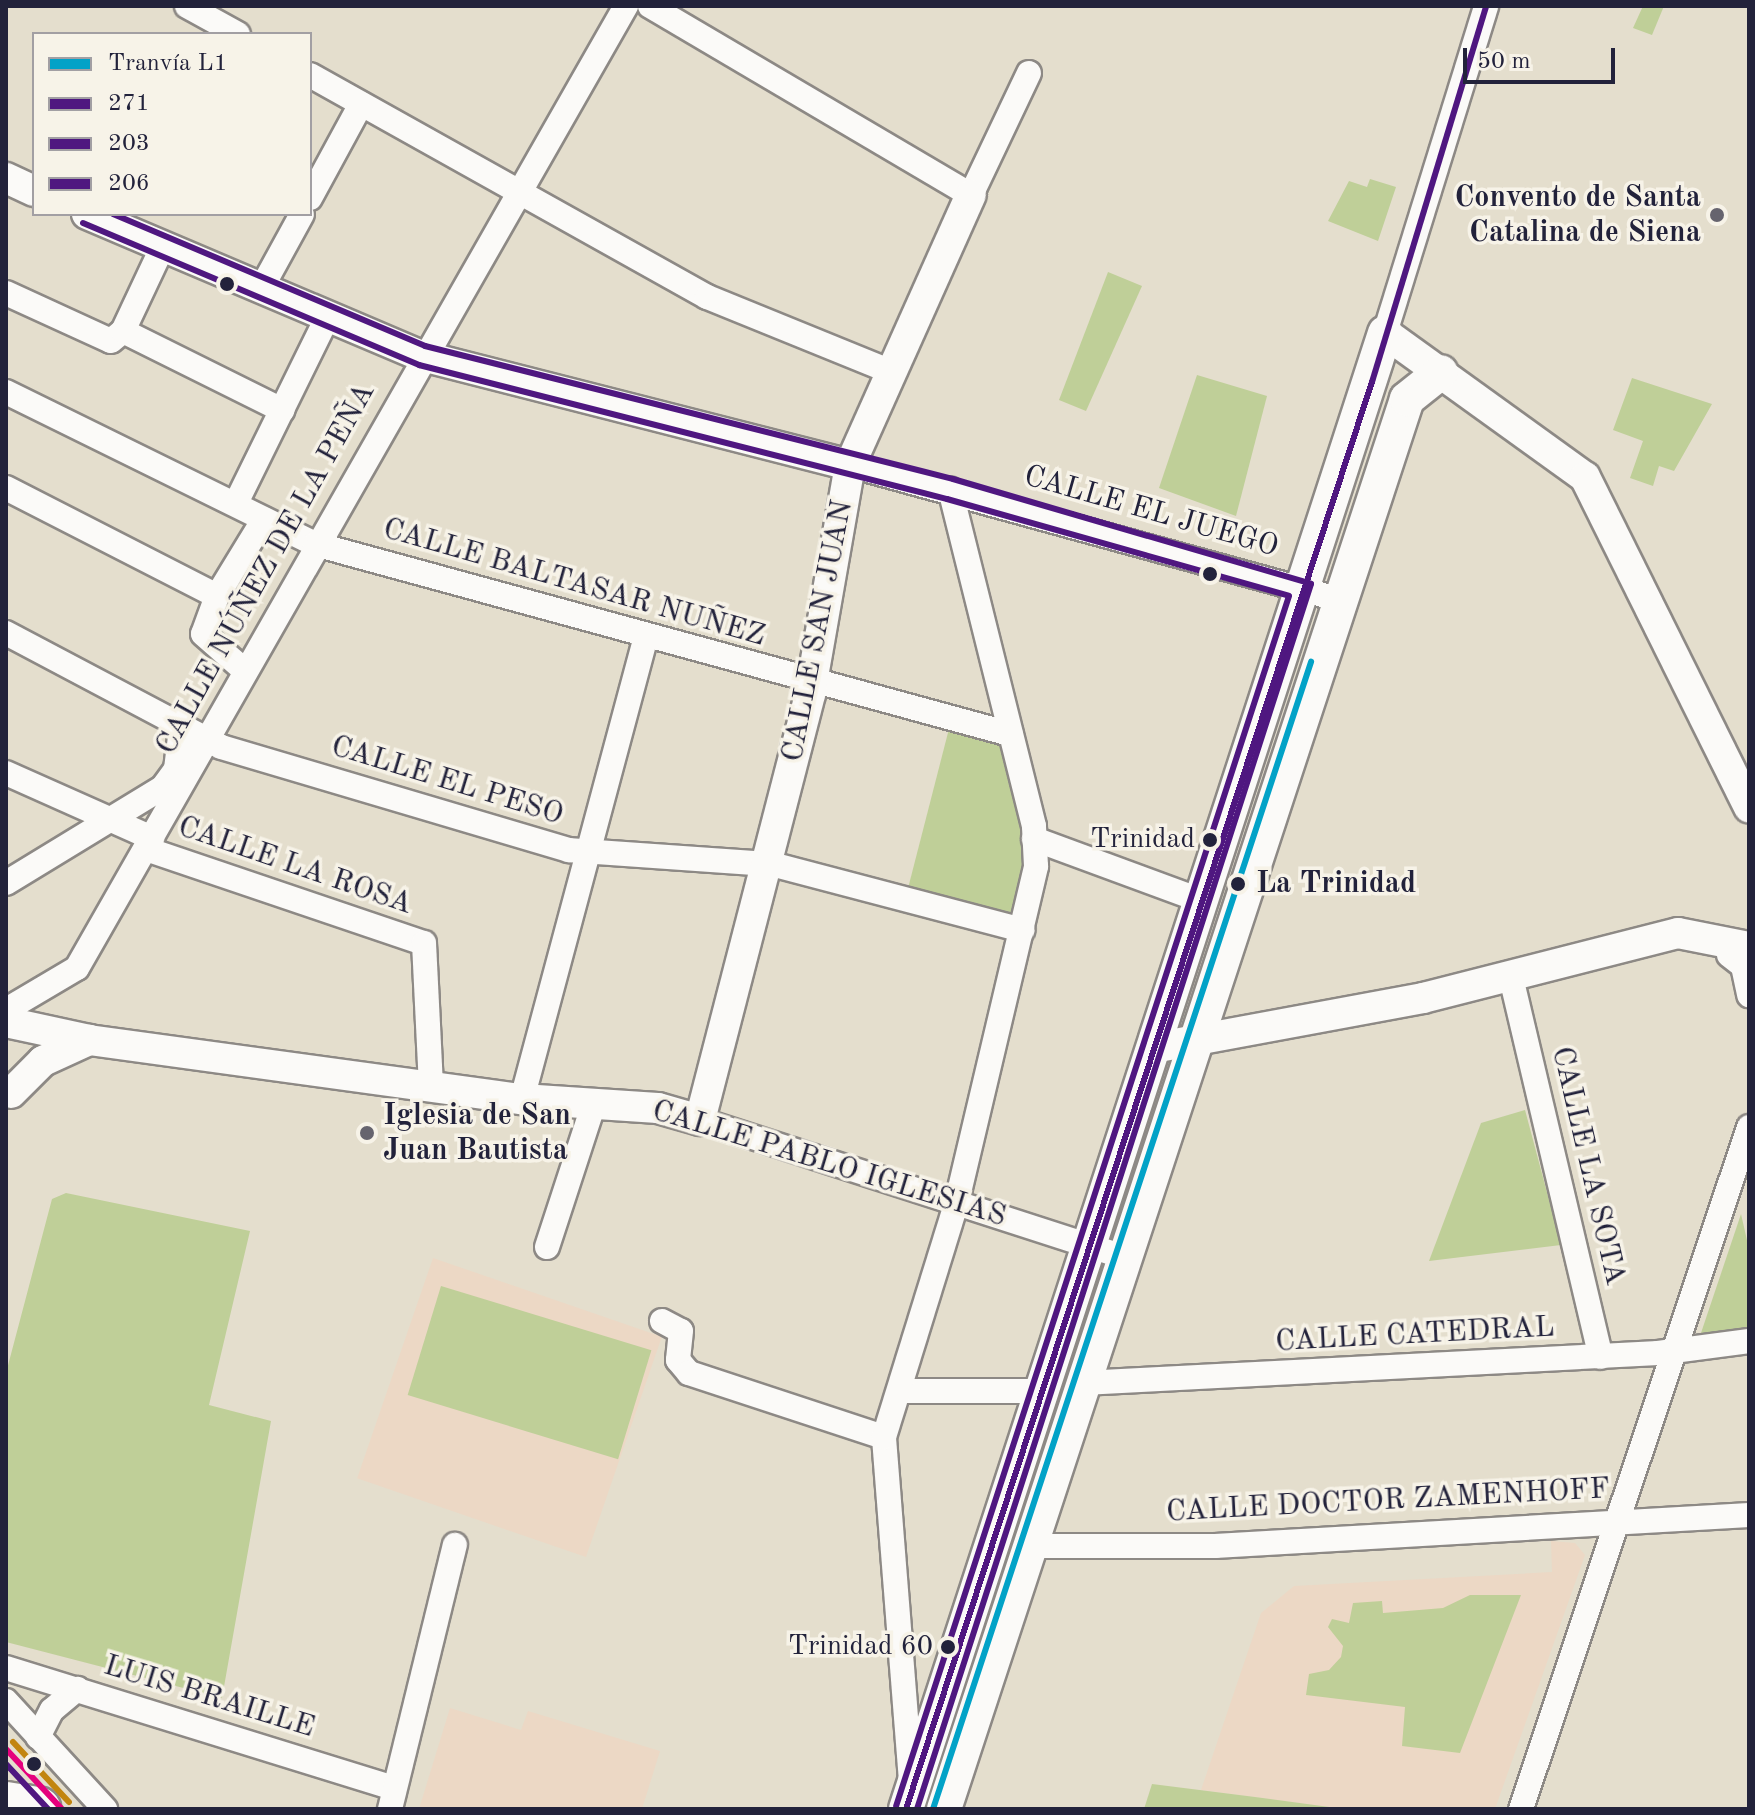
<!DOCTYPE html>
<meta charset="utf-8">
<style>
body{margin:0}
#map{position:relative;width:1755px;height:1815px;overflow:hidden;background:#e4decd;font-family:"Old Standard TT",serif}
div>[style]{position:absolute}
.built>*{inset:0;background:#ecd8c5;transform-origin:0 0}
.green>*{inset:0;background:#bfcf98;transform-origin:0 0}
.roads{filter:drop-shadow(2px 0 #8d8985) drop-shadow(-2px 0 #8d8985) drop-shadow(0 2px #8d8985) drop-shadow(0 -2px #8d8985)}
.minor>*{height:24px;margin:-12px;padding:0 12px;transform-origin:12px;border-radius:12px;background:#fbfaf8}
.tertiary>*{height:30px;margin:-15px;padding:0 15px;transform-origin:15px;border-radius:15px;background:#fbfaf8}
.secondary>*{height:34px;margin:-17px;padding:0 17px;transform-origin:17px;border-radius:17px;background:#fbfaf8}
.motorway>*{height:44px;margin:-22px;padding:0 22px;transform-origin:22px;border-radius:22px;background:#fbfaf8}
.bus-1>*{height:6px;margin:-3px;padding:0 3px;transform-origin:3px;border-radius:3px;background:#4f1780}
.bus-2>*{height:6px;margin:-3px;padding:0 3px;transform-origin:3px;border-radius:3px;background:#4f1780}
.bus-3>*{height:6px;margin:-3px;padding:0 3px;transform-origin:3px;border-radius:3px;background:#4f1780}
.bus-4>*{height:6px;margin:-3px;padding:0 3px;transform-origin:3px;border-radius:3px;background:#e5007d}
.bus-5>*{height:6px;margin:-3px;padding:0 3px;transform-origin:3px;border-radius:3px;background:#c2850f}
.tram-1>*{height:6px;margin:-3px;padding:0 3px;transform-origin:3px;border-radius:3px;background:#02a2c7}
.dots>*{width:22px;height:22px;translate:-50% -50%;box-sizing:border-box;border:4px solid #f7f3e8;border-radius:50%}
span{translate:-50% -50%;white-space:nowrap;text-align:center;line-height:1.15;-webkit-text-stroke:7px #f7f3e8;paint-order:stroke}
.bus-label{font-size:28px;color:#22223b}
.right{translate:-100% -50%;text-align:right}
.poi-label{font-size:30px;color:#22223b;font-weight:700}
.left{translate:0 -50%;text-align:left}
.street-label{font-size:30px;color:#22223b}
.stop-label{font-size:30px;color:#22223b;font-weight:700}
.frame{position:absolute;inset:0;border:8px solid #22223b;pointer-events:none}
.legend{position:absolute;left:32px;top:32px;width:280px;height:184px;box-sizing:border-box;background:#f7f3e8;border:2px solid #a29fa3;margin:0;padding:10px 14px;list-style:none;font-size:24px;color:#22223b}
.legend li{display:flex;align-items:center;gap:16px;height:40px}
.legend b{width:40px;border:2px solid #a29fa3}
.scale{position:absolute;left:1463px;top:48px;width:152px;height:36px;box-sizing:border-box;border:4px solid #22223b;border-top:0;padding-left:10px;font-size:24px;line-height:28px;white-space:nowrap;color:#22223b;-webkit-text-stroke:6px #f7f3e8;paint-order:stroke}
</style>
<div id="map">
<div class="built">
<div style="left:433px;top:1258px;width:242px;height:233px;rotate:19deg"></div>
<div style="clip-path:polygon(1551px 1541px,1575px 1543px,1585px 1555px,1495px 1809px,1344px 1809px,1201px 1790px,1261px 1613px,1294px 1586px,1552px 1572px)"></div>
<div style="clip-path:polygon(450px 1708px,521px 1730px,528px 1711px,660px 1751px,642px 1809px,419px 1809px)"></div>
</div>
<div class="green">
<div style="clip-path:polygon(1643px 6px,1664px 6px,1652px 35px,1633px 28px)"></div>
<div style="clip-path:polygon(1370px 179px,1396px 187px,1378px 241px,1328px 221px,1349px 181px,1367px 187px)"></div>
<div style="clip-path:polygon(1108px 272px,1142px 286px,1086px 411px,1059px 400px)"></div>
<div style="clip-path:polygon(1197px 375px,1267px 396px,1236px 516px,1159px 488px)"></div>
<div style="clip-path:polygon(1632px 378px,1712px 404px,1674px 471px,1659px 466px,1653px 486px,1630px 478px,1643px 441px,1613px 430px)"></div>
<div style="clip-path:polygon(951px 721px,1010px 734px,1034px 826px,1022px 930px,905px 900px)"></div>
<div style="clip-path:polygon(1525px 1110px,1561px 1245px,1429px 1261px,1481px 1123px)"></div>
<div style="clip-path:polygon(66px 1193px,250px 1231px,209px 1405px,271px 1421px,222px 1698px,6px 1642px,6px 1373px,52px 1199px)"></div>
<div style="clip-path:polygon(1741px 1214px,1749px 1249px,1749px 1330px,1701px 1333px)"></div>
<div style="left:441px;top:1286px;width:220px;height:114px;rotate:17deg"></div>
<div style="clip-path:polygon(1470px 1595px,1521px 1595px,1460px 1753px,1402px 1746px,1405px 1707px,1306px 1695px,1309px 1674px,1329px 1670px,1341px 1657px,1343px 1646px,1328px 1627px,1332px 1619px,1349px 1623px,1353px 1603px,1382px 1601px,1383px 1613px,1443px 1608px)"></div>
<div style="clip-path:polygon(1152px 1784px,1255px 1797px,1344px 1809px,1144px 1809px)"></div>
</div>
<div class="roads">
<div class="minor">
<div style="left:187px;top:6px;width:58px;rotate:28.8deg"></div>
<div style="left:650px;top:6px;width:373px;rotate:30.5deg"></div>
<div style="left:971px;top:195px;width:135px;rotate:-64.6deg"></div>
<div style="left:310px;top:75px;width:455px;rotate:29.2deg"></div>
<div style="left:707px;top:297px;width:196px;rotate:22.1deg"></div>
<div style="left:310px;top:198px;width:107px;rotate:-61.5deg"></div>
<div style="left:261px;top:289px;width:85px;rotate:-61.3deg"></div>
<div style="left:6px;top:293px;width:115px;rotate:24.6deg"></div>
<div style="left:111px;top:341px;width:16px;rotate:-40deg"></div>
<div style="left:123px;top:331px;width:178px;rotate:26.4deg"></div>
<div style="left:123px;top:331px;width:94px;rotate:-64.8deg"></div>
<div style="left:1385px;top:333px;width:342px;rotate:-72.8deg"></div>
<div style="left:6px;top:392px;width:344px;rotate:26.2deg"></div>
<div style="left:315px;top:544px;width:721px;rotate:15.29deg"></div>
<div style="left:850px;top:465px;width:509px;rotate:15.37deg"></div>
<div style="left:6px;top:488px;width:237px;rotate:27.1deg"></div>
<div style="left:217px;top:596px;width:40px;rotate:110.2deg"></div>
<div style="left:203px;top:634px;width:55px;rotate:41.3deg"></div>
<div style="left:236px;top:503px;width:206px;rotate:-63.8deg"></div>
<div style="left:217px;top:596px;width:90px;rotate:-58.6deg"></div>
<div style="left:6px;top:633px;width:243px;rotate:27.9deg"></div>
<div style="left:221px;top:747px;width:363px;rotate:16.5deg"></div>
<div style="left:569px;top:850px;width:202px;rotate:4deg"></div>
<div style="left:771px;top:864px;width:260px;rotate:14.7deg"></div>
<div style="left:6px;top:773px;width:160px;rotate:24deg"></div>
<div style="left:1034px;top:839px;width:177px;rotate:20.2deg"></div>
<div style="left:146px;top:849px;width:293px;rotate:18.7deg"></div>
<div style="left:424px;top:943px;width:144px;rotate:87.2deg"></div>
<div style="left:6px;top:883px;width:184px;rotate:-31.4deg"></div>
<div style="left:163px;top:787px;width:22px;rotate:-54deg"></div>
<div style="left:176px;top:769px;width:48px;rotate:-82.9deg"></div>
<div style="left:1729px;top:955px;width:18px;rotate:38deg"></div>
<div style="left:1743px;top:966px;width:30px;rotate:78deg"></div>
<div style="left:1514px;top:990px;width:377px;rotate:76.7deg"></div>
<div style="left:6px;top:1010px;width:82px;rotate:-30.6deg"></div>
<div style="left:77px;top:968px;width:1108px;rotate:-60.29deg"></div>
<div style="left:522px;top:1099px;width:479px;rotate:-75deg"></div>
<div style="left:700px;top:1120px;width:447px;rotate:17.9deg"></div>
<div style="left:547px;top:1247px;width:151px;rotate:-71.9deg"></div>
<div style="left:662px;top:1321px;width:21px;rotate:28deg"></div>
<div style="left:681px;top:1331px;width:29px;rotate:96deg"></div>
<div style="left:678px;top:1360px;width:17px;rotate:50deg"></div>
<div style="left:689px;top:1373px;width:205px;rotate:18.2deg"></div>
<div style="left:1083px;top:1383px;width:576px;rotate:-2.99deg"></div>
<div style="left:1658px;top:1353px;width:92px;rotate:-7.5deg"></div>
<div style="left:899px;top:1391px;width:144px"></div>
<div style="left:1030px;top:1546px;width:185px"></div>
<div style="left:1215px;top:1546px;width:535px;rotate:-3.32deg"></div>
<div style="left:6px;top:1668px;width:405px;rotate:17.2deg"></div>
<div style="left:6px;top:1701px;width:147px;rotate:47.5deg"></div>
<div style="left:38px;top:1737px;width:30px;rotate:-63deg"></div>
<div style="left:52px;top:1710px;width:33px;rotate:-40deg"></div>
<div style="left:911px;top:1781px;width:345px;rotate:-94.5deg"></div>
<div style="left:884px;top:1437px;width:247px;rotate:-72.8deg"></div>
<div style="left:957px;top:1201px;width:344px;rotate:-76.7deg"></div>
<div style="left:1036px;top:866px;width:40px;rotate:-92.9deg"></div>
<div style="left:1034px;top:826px;width:347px;rotate:-104deg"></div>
<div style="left:390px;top:1809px;width:272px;rotate:-76.2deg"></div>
<div style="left:1521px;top:1809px;width:719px;rotate:-71.51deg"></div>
</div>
<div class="tertiary">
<div style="left:6px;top:178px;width:31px;rotate:25deg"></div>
<div style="left:87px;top:214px;width:364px;rotate:23deg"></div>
<div style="left:422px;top:356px;width:442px;rotate:14.3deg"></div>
<div style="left:1385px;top:333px;width:246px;rotate:35.8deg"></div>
<div style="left:1585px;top:477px;width:369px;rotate:63.6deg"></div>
<div style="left:6px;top:1022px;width:85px;rotate:12.2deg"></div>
<div style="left:89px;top:1040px;width:437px;rotate:7.8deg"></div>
<div style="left:522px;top:1099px;width:136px;rotate:3.8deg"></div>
<div style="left:658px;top:1108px;width:44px;rotate:15.9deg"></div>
<div style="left:700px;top:1120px;width:440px;rotate:-75.5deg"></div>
<div style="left:810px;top:694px;width:232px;rotate:-80.1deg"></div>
<div style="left:850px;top:465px;width:296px;rotate:-65.9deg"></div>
<div style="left:1153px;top:1048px;width:275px;rotate:-10.5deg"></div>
<div style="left:1423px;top:998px;width:263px;rotate:-14.3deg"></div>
<div style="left:1678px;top:933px;width:72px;rotate:11.2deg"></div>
<div style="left:11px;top:1093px;width:45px;rotate:-45deg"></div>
<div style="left:43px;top:1061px;width:51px;rotate:-24.5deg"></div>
</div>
<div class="secondary">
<div style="left:906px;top:1809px;width:1552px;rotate:-72.02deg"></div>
<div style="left:944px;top:1809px;width:1484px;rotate:-71.82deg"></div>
<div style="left:1407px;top:399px;width:43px;rotate:-38.5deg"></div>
</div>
<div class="motorway">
<div style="left:6px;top:1804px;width:33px;rotate:9deg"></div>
</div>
</div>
<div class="bus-1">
<div style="left:906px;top:1809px;width:1501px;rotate:-71.92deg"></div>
<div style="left:1372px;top:382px;width:393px;rotate:-73.1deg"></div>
</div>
<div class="bus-2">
<div style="left:83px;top:223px;width:365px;rotate:22.9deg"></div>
<div style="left:419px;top:365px;width:545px;rotate:14.24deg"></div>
<div style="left:947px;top:499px;width:355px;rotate:15.8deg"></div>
<div style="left:1289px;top:596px;width:1272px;rotate:107.99deg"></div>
<div style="left:6px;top:1764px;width:62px;rotate:47deg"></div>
</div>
<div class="bus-3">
<div style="left:113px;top:214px;width:339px;rotate:22.9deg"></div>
<div style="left:425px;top:346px;width:544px;rotate:14.14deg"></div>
<div style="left:953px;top:479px;width:373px;rotate:16.3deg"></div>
<div style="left:1311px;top:584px;width:1287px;rotate:107.83deg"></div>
</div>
<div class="bus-4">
<div style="left:6px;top:1749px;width:82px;rotate:47deg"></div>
</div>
<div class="bus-5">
<div style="left:13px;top:1742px;width:82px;rotate:47deg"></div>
</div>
<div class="tram-1">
<div style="left:933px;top:1809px;width:1208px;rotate:-71.76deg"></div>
</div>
<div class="dots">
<div style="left:1717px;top:215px;background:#66646e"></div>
<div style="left:227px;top:284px;background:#22223b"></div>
<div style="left:1210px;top:574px;background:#22223b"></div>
<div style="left:1210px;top:840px;background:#22223b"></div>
<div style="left:1238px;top:884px;background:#22223b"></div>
<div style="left:367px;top:1133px;background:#66646e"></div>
<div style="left:948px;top:1647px;background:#22223b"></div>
<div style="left:34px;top:1764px;background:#22223b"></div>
</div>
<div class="bus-label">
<span class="right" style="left:1195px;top:840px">Trinidad</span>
<span class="right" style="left:933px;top:1647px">Trinidad 60</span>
</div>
<div class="poi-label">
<span class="right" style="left:1701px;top:215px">Convento de Santa<br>Catalina de Siena</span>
<span class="left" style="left:383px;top:1133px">Iglesia de San<br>Juan Bautista</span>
</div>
<div class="street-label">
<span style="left:1151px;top:512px;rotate:16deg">CALLE EL JUEGO</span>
<span style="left:266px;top:569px;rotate:-61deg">CALLE NÚÑEZ DE LA PEÑA</span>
<span style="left:574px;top:583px;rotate:16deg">CALLE BALTASAR NUÑEZ</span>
<span style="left:818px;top:631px;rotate:-79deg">CALLE SAN JUAN</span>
<span style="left:447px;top:781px;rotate:17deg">CALLE EL PESO</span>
<span style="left:295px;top:866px;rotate:19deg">CALLE LA ROSA</span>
<span style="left:829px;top:1164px;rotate:17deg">CALLE PABLO IGLESIAS</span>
<span style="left:1588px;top:1166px;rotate:77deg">CALLE LA SOTA</span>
<span style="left:1415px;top:1335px;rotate:-3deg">CALLE CATEDRAL</span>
<span style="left:1388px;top:1501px;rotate:-3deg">CALLE DOCTOR ZAMENHOFF</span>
<span style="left:209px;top:1697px;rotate:17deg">LUIS BRAILLE</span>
</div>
<div class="stop-label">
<span class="left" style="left:1256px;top:884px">La Trinidad</span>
</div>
<div class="frame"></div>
<ul class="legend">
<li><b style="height:10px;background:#02a2c7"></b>Tranvía L1</li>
<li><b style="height:10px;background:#4f1780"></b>271</li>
<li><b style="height:10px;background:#4f1780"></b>203</li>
<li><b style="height:10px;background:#4f1780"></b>206</li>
</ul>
<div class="scale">50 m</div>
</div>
